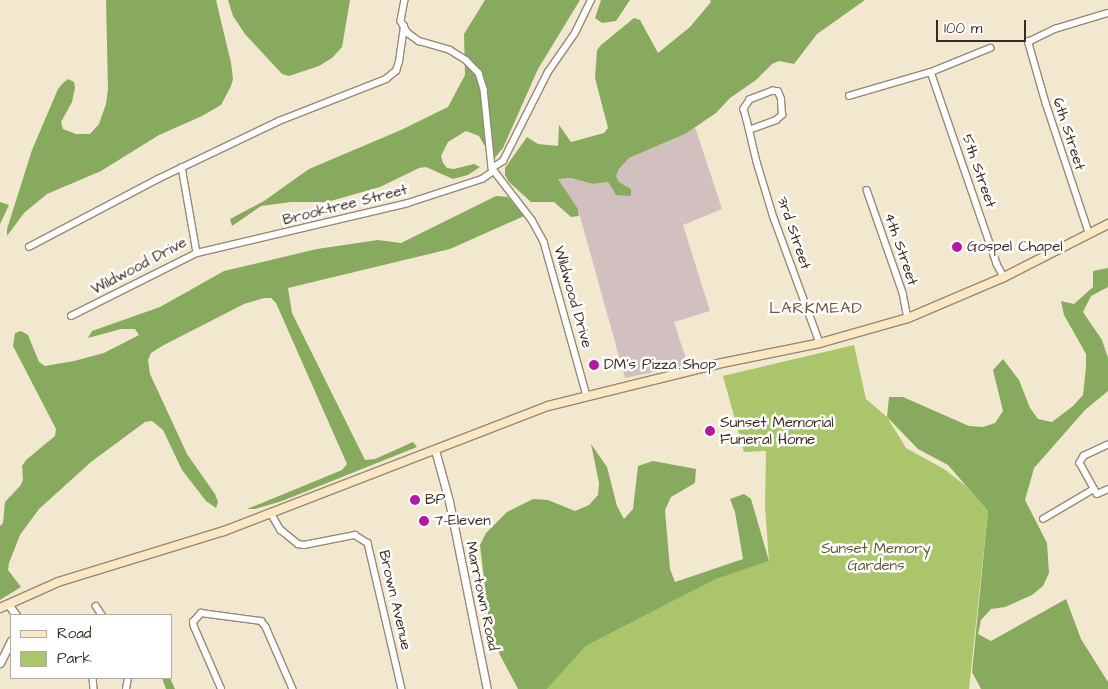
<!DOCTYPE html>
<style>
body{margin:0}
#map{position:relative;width:1108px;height:689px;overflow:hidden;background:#f1e8cf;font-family:"Architects Daughter",sans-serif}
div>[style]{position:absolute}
.industrial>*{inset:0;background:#d2bfbf}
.green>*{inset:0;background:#abc56a}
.forest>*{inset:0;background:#88aa5e}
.roads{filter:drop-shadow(1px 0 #968976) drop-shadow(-1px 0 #968976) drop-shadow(0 1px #968976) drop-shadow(0 -1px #968976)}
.minor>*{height:5.5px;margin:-2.75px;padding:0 2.75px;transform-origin:2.75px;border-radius:2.75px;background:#fff}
.tertiary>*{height:7px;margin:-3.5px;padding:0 3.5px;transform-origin:3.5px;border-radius:3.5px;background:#fff}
.secondary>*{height:8px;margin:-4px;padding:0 4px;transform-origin:4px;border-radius:4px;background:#fae7c3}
.dots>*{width:14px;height:14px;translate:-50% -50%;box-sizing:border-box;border:2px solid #fff;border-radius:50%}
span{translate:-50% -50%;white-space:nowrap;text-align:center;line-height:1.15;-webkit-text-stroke:5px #fff;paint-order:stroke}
.street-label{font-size:15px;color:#3b2a1e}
.poi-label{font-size:15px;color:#3b2a1e}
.left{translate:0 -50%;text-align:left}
.park-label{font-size:15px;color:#5d5835}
.neighbourhood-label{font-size:16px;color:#725139;letter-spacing:1px}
.legend{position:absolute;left:10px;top:614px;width:162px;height:65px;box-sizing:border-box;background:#fff;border:1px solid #b1aaa5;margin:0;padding:6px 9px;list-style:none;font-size:15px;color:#3b2a1e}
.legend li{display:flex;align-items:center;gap:10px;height:25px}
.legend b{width:25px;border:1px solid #b1aaa5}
.scale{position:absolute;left:936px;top:20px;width:90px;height:22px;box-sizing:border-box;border:2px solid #3b2a1e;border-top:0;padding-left:6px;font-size:15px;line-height:18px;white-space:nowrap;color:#3b2a1e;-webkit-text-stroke:4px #fff;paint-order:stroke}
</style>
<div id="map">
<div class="industrial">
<div style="clip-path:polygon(695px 127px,722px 209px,683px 225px,710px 311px,674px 322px,688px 365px,625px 378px,578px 209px,557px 179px,571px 178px,593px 184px,608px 182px,616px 195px,631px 189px,619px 182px,616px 176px,619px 169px,629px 158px,685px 134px)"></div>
</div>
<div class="green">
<div style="clip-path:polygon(854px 345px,866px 399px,887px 417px,906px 448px,944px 469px,967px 487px,988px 511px,969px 689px,547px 689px,586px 646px,714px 580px,769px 561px,765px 506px,766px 451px,744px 452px,723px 376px)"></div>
</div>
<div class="forest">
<div style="clip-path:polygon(106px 0,216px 0,231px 63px,233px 79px,231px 86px,221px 105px,202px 116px,159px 135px,101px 171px,47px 194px,24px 213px,7px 236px,7px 229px,32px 150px,58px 89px,63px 83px,68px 79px,74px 82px,75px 88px,72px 102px,61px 122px,63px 129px,76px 134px,90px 134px,99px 124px,106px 104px,108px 89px)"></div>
<div style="clip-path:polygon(228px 0,350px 0,342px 47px,332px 58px,319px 66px,289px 76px,282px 74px,245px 34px,233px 16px)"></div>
<div style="clip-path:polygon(485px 0,580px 0,538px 69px,503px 148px,493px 160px,479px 136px,466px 131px,448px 142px,441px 156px,443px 163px,447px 168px,454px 169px,474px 164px,480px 167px,468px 175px,453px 179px,426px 167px,419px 168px,380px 187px,327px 202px,291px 202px,261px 206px,232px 226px,230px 219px,264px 201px,309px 169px,401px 130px,448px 107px,465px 75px,464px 34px)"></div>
<div style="clip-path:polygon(601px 0,630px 0,616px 21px,602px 23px,595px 18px)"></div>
<div style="clip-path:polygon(710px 0,865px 0,817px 34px,794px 64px,779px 61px,772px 64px,756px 80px,730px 98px,716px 113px,685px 134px,629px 158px,619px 169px,616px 176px,619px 182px,631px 189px,631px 196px,616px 195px,608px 182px,593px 184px,571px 178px,558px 179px,578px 209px,579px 216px,571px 217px,554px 202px,531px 202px,509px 182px,505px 175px,505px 168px,527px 137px,538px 144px,558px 146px,559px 125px,571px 142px,604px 133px,608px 128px,595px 78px,597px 50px,601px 45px,634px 18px,640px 20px,658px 53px,690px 27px,711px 2px)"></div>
<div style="clip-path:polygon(496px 196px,508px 197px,524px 216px,450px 249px,288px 288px,292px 313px,365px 460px,375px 459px,413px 442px,417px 447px,282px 501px,255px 509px,247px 509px,342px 470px,347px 464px,276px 303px,271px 298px,264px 298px,244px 304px,162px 346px,151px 353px,148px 360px,150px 374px,187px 454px,215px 494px,218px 502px,216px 508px,206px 501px,182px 470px,163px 430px,152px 421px,145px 422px,91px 462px,39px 509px,20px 535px,9px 563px,8px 570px,21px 587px,0 600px,0 526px,3px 523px,5px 502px,20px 486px,23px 480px,22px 466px,26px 460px,55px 436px,56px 429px,13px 346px,15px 333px,21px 331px,28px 335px,39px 362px,45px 366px,74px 361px,104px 353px,139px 335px,135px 329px,121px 329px,88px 338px,92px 331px,160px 307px,224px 271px,317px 249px,378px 240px,401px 243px)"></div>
<div style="clip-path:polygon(0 202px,9px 205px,0 224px)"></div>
<div style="clip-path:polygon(1108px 268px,1108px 287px,1091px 296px,1083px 312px,1102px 340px,1108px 358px,1108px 391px,1085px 410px,1034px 468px,1025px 500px,1047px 543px,1049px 573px,1043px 586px,1032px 595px,1005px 607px,991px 609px,981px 620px,978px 634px,991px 641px,1066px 599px,1081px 639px,1108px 682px,1108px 689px,981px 689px,972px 672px,988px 511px,948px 465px,918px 449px,887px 417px,889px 397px,903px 397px,969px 426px,983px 427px,995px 423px,1003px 411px,993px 370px,1003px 359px,1019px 380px,1030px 408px,1038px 419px,1052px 422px,1073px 406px,1083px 395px,1086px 367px,1086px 354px,1064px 315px,1061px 301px,1074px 304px,1093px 287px,1093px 271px)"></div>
<div style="clip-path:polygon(591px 444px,607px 467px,617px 506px,624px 519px,633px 509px,638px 466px,653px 461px,696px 469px,695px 483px,671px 497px,665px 510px,670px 569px,675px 582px,743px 559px,735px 512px,730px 499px,744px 494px,751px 499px,769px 561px,714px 580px,586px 646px,547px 689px,518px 689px,500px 655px,490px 629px,480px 545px,486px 533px,507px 512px,533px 499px,548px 500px,575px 511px,589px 505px,598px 495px,599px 483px)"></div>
<div style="clip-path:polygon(162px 678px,170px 678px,175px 689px,166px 689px)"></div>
</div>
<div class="roads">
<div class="minor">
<div style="left:405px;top:0;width:21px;rotate:101deg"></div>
<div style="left:401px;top:21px;width:14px;rotate:60deg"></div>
<div style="left:408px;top:33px;width:14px;rotate:36deg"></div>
<div style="left:419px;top:41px;width:32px;rotate:16deg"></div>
<div style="left:450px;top:50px;width:19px;rotate:32deg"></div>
<div style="left:466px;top:60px;width:18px;rotate:45deg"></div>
<div style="left:479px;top:73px;width:17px;rotate:73deg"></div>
<div style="left:484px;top:89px;width:79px;rotate:84.2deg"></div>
<div style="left:492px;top:168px;width:66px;rotate:52.4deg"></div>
<div style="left:532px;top:220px;width:25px;rotate:61deg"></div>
<div style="left:544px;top:242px;width:160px;rotate:74.4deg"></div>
<div style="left:931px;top:72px;width:203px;rotate:71deg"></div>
<div style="left:997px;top:264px;width:15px;rotate:62deg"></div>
<div style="left:849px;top:96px;width:85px;rotate:-16.3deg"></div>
<div style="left:931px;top:72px;width:64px;rotate:-22.1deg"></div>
<div style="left:749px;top:130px;width:29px;rotate:-20deg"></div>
<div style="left:776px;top:120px;width:8px;rotate:-40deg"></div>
<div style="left:782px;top:115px;width:16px;rotate:-94deg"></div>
<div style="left:781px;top:99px;width:8px;rotate:-113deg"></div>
<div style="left:778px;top:92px;width:5px;rotate:-169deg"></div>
<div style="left:773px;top:91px;width:25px;rotate:159deg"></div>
<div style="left:750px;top:100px;width:11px;rotate:124deg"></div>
<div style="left:744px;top:109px;width:11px;rotate:75deg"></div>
<div style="left:747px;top:120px;width:43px;rotate:76.6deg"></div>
<div style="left:757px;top:162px;width:59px;rotate:73.1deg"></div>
<div style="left:774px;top:218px;width:133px;rotate:69.8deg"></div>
<div style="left:182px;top:167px;width:87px;rotate:80.1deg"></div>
<div style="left:492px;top:168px;width:13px;rotate:-32deg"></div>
<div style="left:503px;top:161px;width:100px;rotate:-63.2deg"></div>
<div style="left:548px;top:72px;width:47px;rotate:-55.3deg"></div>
<div style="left:575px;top:33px;width:37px;rotate:-64deg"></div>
<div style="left:867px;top:190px;width:109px;rotate:70.7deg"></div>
<div style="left:903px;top:293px;width:25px;rotate:79deg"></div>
<div style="left:1089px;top:234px;width:136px;rotate:-108.4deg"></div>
<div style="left:1046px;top:105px;width:66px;rotate:-105.9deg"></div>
<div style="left:1028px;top:42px;width:30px;rotate:-26deg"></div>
<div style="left:1055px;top:29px;width:55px;rotate:-16.8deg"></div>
<div style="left:29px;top:247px;width:146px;rotate:-27.8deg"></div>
<div style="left:158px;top:179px;width:134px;rotate:-25.6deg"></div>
<div style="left:279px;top:121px;width:115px;rotate:-21.4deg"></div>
<div style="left:386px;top:79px;width:13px;rotate:-39deg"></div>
<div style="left:396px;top:71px;width:9px;rotate:-72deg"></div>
<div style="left:399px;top:62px;width:36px;rotate:-82deg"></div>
<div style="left:71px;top:316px;width:141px;rotate:-26.6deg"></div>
<div style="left:197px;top:253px;width:217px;rotate:-13.3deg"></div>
<div style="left:408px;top:203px;width:78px;rotate:-18deg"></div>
<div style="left:482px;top:179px;width:14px;rotate:-34deg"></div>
<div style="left:1108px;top:445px;width:26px;rotate:155deg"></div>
<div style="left:1084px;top:456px;width:8px;rotate:120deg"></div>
<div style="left:1080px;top:463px;width:35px;rotate:61deg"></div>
<div style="left:1097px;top:494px;width:12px;rotate:-24deg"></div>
<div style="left:271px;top:513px;width:20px;rotate:60deg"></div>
<div style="left:281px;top:530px;width:22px;rotate:39deg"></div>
<div style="left:298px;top:544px;width:6px;rotate:9deg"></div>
<div style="left:304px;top:545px;width:52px;rotate:-11.1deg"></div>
<div style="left:355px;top:535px;width:15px;rotate:32deg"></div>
<div style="left:368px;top:543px;width:150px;rotate:76.9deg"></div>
<div style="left:1043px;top:519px;width:59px;rotate:-30.5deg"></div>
<div style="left:96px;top:606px;width:11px;rotate:56deg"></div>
<div style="left:93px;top:678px;width:11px;rotate:85deg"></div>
<div style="left:126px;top:689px;width:11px;rotate:-80deg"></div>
<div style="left:221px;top:689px;width:68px;rotate:-113.5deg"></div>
<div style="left:194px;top:627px;width:5px;rotate:-101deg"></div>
<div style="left:193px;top:622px;width:12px;rotate:-48deg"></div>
<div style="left:201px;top:613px;width:61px;rotate:7.6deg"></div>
<div style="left:261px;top:621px;width:8px;rotate:50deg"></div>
<div style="left:266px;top:627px;width:68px;rotate:66.5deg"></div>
</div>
<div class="tertiary">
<div style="left:435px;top:450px;width:53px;rotate:74.6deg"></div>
<div style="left:449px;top:501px;width:192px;rotate:78.6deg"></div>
<div style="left:8px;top:604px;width:14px;rotate:54deg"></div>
<div style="left:0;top:663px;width:25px;rotate:-64deg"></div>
</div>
<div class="secondary">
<div style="left:0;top:608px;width:64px;rotate:-24.1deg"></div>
<div style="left:58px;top:582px;width:174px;rotate:-17.1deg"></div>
<div style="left:224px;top:531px;width:347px;rotate:-21.1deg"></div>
<div style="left:548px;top:406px;width:179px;rotate:-13.9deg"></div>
<div style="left:722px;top:363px;width:100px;rotate:-11.5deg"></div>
<div style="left:820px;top:343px;width:91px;rotate:-15.9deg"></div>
<div style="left:908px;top:318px;width:104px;rotate:-23.1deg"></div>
<div style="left:1004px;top:277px;width:117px;rotate:-27deg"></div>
</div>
</div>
<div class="dots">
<div style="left:957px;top:247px;background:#b5179e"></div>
<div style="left:594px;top:365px;background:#b5179e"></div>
<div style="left:710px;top:431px;background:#b5179e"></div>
<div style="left:415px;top:500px;background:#b5179e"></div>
<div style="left:424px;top:521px;background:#b5179e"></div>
</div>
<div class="street-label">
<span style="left:1069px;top:134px;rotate:72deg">6th Street</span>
<span style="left:979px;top:171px;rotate:71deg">5th Street</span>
<span style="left:345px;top:205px;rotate:-14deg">Brooktree Street</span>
<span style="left:794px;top:233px;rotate:71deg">3rd Street</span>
<span style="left:901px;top:249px;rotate:71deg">4th Street</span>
<span style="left:139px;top:266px;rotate:-28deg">Wildwood Drive</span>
<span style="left:573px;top:297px;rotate:74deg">Wildwood Drive</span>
<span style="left:482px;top:596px;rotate:78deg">Marrtown Road</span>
<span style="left:395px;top:600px;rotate:77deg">Brown Avenue</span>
</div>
<div class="poi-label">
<span class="left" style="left:967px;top:247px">Gospel Chapel</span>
<span class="left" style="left:604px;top:365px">DM's Pizza Shop</span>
<span class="left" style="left:720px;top:431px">Sunset Memorial<br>Funeral Home</span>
<span class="left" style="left:425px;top:500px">BP</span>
<span class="left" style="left:434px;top:521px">7-Eleven</span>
</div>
<div class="park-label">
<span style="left:876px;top:557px">Sunset Memory<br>Gardens</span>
</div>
<div class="neighbourhood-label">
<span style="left:816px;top:308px">LARKMEAD</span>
</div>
<ul class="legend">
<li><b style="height:6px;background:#fae7c3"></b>Road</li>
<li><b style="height:14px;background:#abc56a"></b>Park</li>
</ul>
<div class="scale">100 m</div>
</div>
